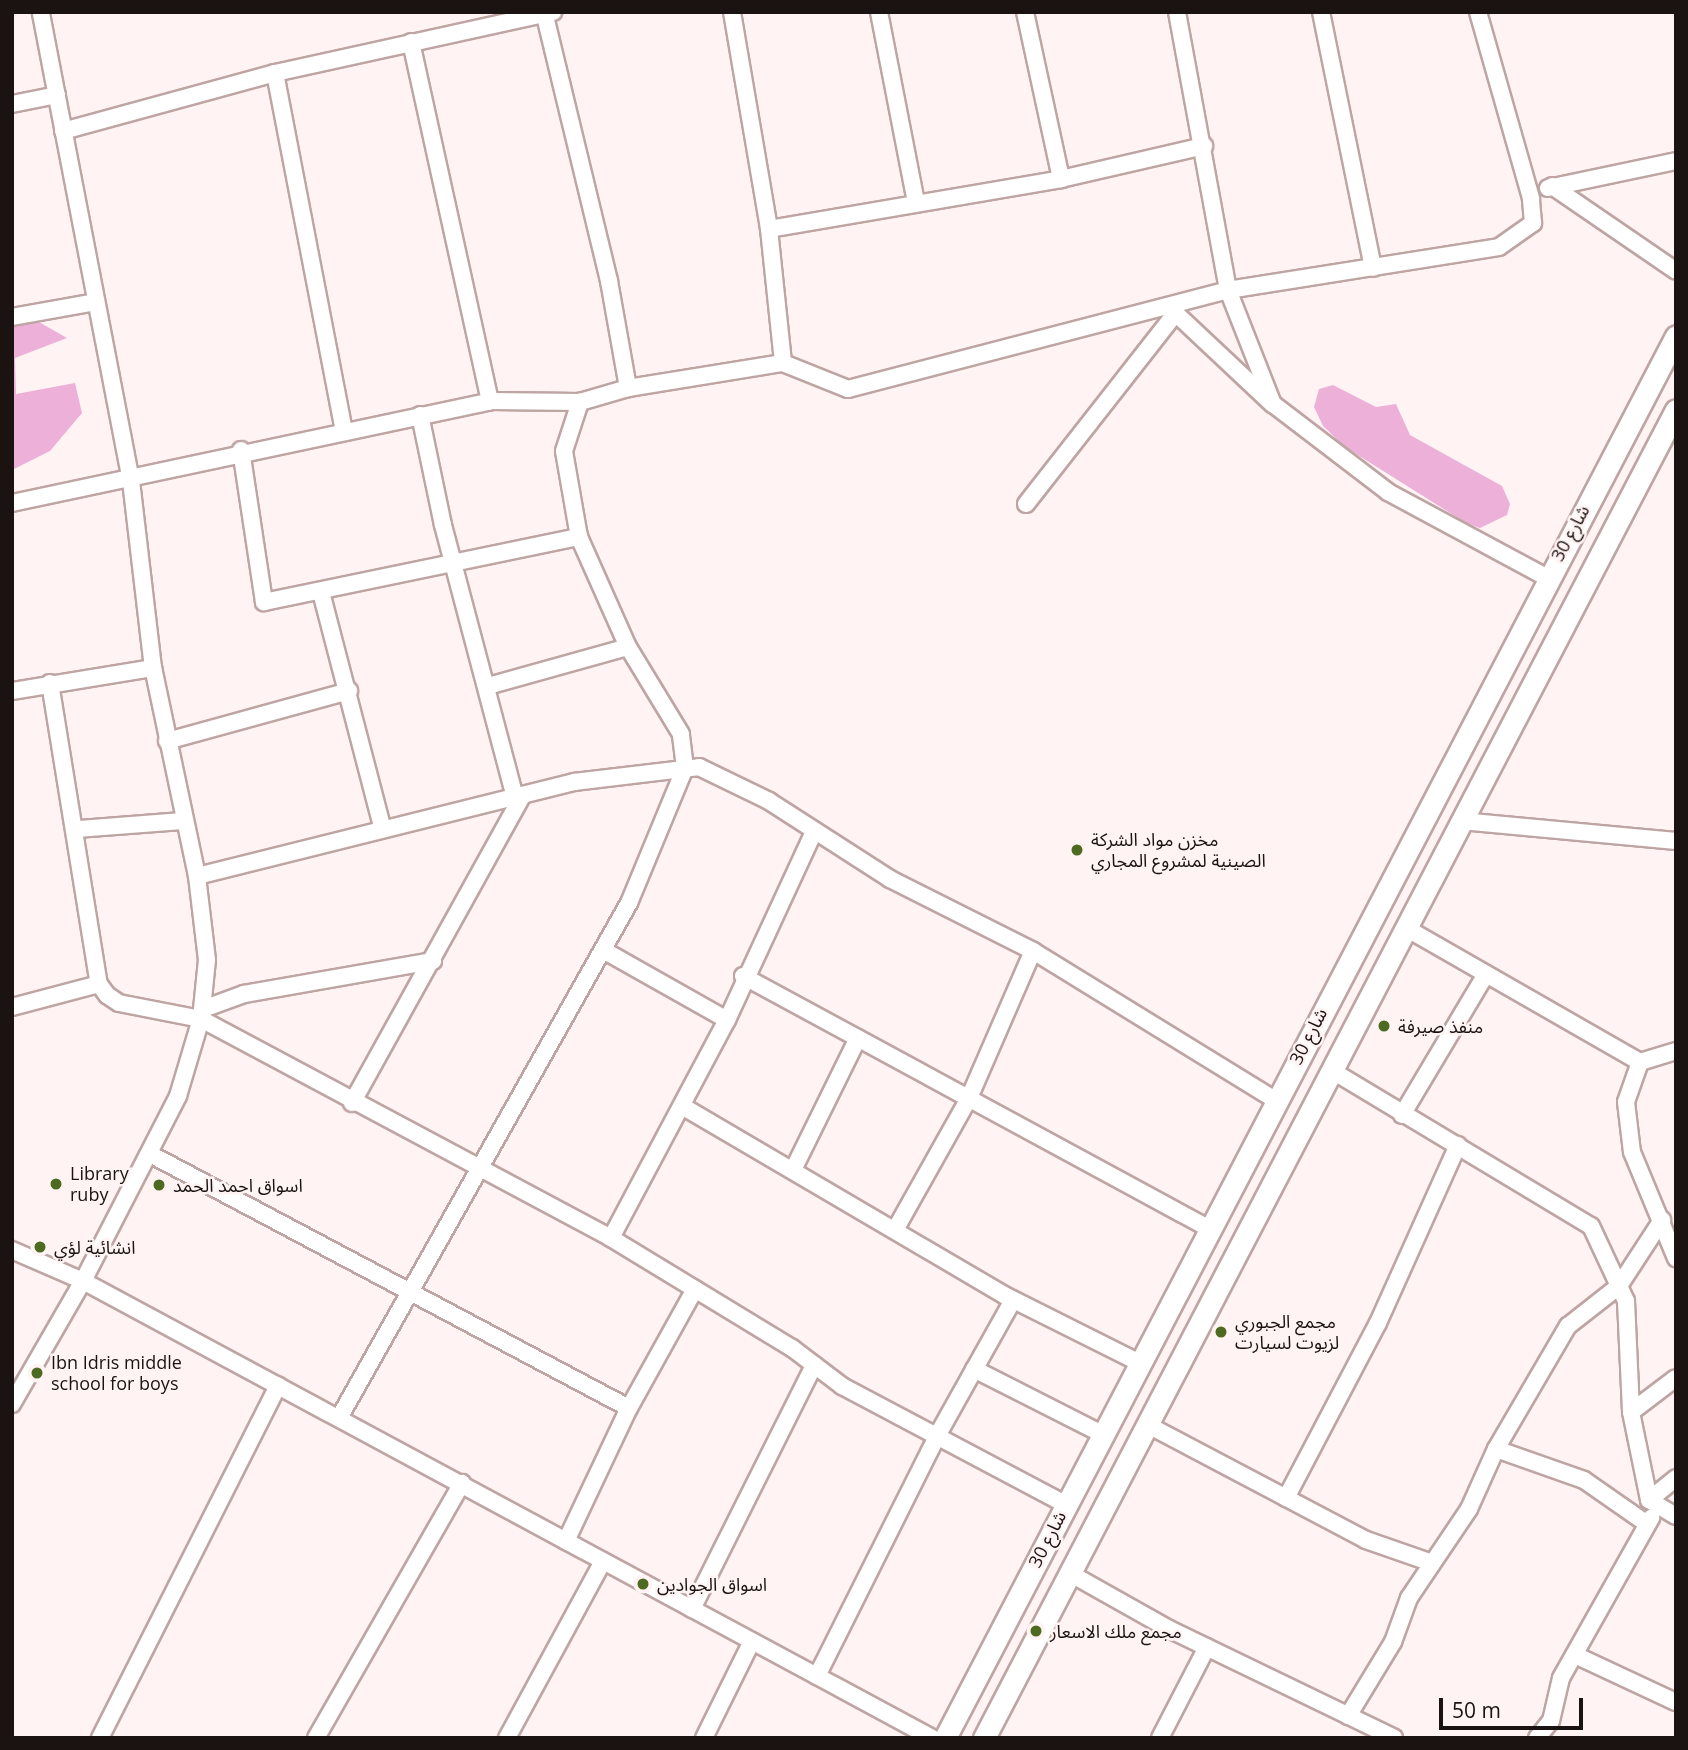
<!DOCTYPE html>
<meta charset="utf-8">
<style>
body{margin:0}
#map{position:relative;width:1688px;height:1750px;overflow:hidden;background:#fff4f3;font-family:"Open Sans","Noto Sans Arabic",sans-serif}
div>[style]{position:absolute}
.water>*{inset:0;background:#edb1d9}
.roads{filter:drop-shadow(2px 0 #bea5a3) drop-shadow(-2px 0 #bea5a3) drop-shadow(0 2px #bea5a3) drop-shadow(0 -2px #bea5a3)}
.street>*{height:16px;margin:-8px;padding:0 8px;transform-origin:8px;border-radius:8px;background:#fff}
.secondary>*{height:21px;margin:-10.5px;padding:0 10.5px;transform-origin:10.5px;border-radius:10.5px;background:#fff}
.dots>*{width:19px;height:19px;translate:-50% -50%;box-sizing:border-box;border:4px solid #fff4f3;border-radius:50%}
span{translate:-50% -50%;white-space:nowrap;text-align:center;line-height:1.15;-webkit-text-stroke:5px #fff4f3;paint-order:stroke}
.street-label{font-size:18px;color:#1b1212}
.poi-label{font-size:18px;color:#1b1212}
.left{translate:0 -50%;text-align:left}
.frame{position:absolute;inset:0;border:14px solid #1b1212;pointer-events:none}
.scale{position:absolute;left:1439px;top:1698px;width:144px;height:32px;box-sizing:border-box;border:4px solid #1b1212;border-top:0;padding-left:9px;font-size:21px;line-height:24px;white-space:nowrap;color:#1b1212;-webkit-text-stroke:5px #fff4f3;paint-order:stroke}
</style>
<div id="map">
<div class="water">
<div style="clip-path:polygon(23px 313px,67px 338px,15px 358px,16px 394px,75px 383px,82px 413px,50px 451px,12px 470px,12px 315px)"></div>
<div style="clip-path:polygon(1333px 385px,1376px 407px,1396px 404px,1410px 435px,1502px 486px,1510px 504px,1507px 515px,1480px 528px,1466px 523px,1345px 447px,1323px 426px,1314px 407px,1319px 389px)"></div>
</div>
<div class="roads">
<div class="street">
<div style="left:544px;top:12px;width:277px;rotate:76.4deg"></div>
<div style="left:609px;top:281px;width:109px;rotate:79.9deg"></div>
<div style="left:732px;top:12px;width:220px;rotate:80.3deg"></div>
<div style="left:769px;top:229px;width:135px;rotate:84deg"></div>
<div style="left:879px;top:12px;width:195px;rotate:79deg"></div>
<div style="left:1025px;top:12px;width:171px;rotate:77.8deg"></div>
<div style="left:1177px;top:12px;width:283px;rotate:79.6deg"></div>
<div style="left:1228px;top:290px;width:123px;rotate:68.5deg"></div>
<div style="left:1273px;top:404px;width:145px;rotate:37.4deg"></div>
<div style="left:1388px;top:492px;width:179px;rotate:28.3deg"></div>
<div style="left:1321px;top:12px;width:261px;rotate:78.5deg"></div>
<div style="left:411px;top:42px;width:368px;rotate:77.6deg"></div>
<div style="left:275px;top:73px;width:364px;rotate:79.1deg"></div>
<div style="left:12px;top:104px;width:46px;rotate:-11.3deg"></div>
<div style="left:63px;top:131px;width:220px;rotate:-15.3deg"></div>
<div style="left:275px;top:73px;width:285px;rotate:-12.4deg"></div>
<div style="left:1552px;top:186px;width:150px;rotate:34.4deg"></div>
<div style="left:1548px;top:188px;width:131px;rotate:-11.9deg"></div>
<div style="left:769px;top:229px;width:296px;rotate:-9.7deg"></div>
<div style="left:1061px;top:179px;width:147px;rotate:-13deg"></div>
<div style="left:1169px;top:307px;width:139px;rotate:43.2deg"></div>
<div style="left:12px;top:317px;width:85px;rotate:-10.1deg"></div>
<div style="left:420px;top:415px;width:112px;rotate:78.2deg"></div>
<div style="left:443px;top:525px;width:281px;rotate:75.2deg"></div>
<div style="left:241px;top:450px;width:154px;rotate:81.4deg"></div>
<div style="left:264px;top:602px;width:322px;rotate:-11.7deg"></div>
<div style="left:12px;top:503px;width:489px;rotate:-12deg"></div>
<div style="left:490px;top:401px;width:90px;rotate:0.6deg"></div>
<div style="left:580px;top:402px;width:50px;rotate:-16.3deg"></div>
<div style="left:628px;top:388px;width:157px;rotate:-9.2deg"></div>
<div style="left:783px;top:363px;width:70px;rotate:21.8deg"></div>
<div style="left:848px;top:389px;width:393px;rotate:-14.6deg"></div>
<div style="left:1228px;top:290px;width:274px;rotate:-9deg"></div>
<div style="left:1499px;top:247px;width:42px;rotate:-35.2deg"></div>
<div style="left:1533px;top:223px;width:25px;rotate:-95deg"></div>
<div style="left:1531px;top:198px;width:193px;rotate:-105.9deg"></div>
<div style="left:1026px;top:504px;width:243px;rotate:-51.9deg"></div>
<div style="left:321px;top:592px;width:242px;rotate:75.4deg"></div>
<div style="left:50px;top:683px;width:305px;rotate:80.8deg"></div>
<div style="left:99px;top:984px;width:14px;rotate:54deg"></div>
<div style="left:107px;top:995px;width:14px;rotate:34deg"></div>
<div style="left:119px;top:1003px;width:84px;rotate:11deg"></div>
<div style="left:201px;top:1019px;width:465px;rotate:28.1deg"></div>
<div style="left:611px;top:1238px;width:212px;rotate:31.3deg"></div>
<div style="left:792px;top:1348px;width:63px;rotate:37.2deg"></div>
<div style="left:842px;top:1386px;width:252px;rotate:27.9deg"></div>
<div style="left:488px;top:686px;width:145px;rotate:-15.6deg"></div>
<div style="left:12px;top:691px;width:143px;rotate:-9.3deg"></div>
<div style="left:167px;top:741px;width:189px;rotate:-15.4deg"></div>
<div style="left:1461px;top:821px;width:216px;rotate:5.3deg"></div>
<div style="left:78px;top:829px;width:103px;rotate:-4.4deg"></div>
<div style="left:197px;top:876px;width:389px;rotate:-14deg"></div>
<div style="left:574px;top:782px;width:126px;rotate:-6.8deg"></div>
<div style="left:699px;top:767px;width:78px;rotate:25.9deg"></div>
<div style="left:769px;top:801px;width:144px;rotate:32.8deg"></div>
<div style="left:890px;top:879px;width:160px;rotate:26.7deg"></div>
<div style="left:1033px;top:951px;width:284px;rotate:31.6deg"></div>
<div style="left:1406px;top:928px;width:270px;rotate:29.8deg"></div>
<div style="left:1640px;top:1062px;width:38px;rotate:-17deg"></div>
<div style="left:603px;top:950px;width:142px;rotate:29.4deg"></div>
<div style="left:743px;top:976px;width:529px;rotate:28.45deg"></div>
<div style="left:12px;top:1007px;width:90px;rotate:-14.8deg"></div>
<div style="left:203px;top:1009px;width:44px;rotate:-20.1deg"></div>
<div style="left:244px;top:994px;width:192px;rotate:-9.9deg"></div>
<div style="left:1640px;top:1062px;width:42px;rotate:109.3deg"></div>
<div style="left:1626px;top:1102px;width:50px;rotate:83.2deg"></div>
<div style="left:1632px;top:1152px;width:115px;rotate:67.5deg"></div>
<div style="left:1331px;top:1070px;width:303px;rotate:31deg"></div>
<div style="left:1591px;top:1226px;width:83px;rotate:65deg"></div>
<div style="left:1626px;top:1301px;width:111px;rotate:87.4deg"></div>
<div style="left:1631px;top:1412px;width:90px;rotate:78.4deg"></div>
<div style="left:1649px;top:1500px;width:31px;rotate:31deg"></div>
<div style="left:352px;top:1103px;width:352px;rotate:-61deg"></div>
<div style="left:682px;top:1106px;width:373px;rotate:30.4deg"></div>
<div style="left:1004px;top:1295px;width:150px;rotate:26.6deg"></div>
<div style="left:1402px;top:1115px;width:164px;rotate:-59.2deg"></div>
<div style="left:150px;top:1154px;width:542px;rotate:27.94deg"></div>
<div style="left:793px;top:1170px;width:147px;rotate:-63.8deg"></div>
<div style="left:895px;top:1230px;width:151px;rotate:-60.7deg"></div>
<div style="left:969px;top:1098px;width:160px;rotate:-66.5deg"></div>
<div style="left:611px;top:1238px;width:247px;rotate:-62deg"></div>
<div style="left:727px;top:1020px;width:205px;rotate:-65.2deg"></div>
<div style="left:12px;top:1250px;width:77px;rotate:23.6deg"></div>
<div style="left:83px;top:1281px;width:964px;rotate:28.29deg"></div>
<div style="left:974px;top:1369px;width:144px;rotate:26.9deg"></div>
<div style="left:12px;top:1404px;width:142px;rotate:-60deg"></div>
<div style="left:83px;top:1281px;width:208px;rotate:-62.8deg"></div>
<div style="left:178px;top:1096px;width:80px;rotate:-73.4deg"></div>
<div style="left:201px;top:1019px;width:59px;rotate:-84.2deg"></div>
<div style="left:207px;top:960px;width:85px;rotate:-96.8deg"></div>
<div style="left:197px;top:876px;width:213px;rotate:-101.9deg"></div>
<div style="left:153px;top:668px;width:188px;rotate:-96.7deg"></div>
<div style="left:131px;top:481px;width:478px;rotate:-100.9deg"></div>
<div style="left:1631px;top:1412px;width:56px;rotate:-37.1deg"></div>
<div style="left:339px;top:1418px;width:591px;rotate:-60.62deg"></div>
<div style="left:629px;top:903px;width:146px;rotate:-67.5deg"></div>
<div style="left:685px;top:768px;width:34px;rotate:-97deg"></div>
<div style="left:681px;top:734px;width:102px;rotate:-121.3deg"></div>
<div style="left:628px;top:647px;width:120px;rotate:-114deg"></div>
<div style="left:579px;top:537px;width:87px;rotate:-99.9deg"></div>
<div style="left:564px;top:451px;width:52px;rotate:-71.9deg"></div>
<div style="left:1148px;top:1425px;width:246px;rotate:27.8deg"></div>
<div style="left:1366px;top:1540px;width:70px;rotate:19.2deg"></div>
<div style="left:1496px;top:1449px;width:143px;rotate:-59.7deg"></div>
<div style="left:1568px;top:1326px;width:65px;rotate:-38.1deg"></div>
<div style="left:1619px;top:1286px;width:79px;rotate:-56.9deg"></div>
<div style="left:1286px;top:1498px;width:198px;rotate:-62.3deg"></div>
<div style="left:1378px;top:1323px;width:195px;rotate:-65.8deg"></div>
<div style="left:1649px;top:1500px;width:35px;rotate:-39deg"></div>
<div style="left:566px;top:1541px;width:147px;rotate:-64.7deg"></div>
<div style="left:629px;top:1408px;width:136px;rotate:-61deg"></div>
<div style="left:1071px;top:1574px;width:112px;rotate:29.3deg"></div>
<div style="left:1169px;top:1629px;width:250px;rotate:25.8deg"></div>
<div style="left:692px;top:1609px;width:273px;rotate:-63.4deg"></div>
<div style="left:1575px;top:1655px;width:111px;rotate:25deg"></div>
<div style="left:817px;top:1676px;width:268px;rotate:-63.4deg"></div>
<div style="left:937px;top:1436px;width:156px;rotate:-60.8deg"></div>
<div style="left:1348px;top:1716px;width:87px;rotate:-58.7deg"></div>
<div style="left:1393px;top:1642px;width:47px;rotate:-70deg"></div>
<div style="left:1409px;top:1598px;width:107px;rotate:-56deg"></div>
<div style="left:1469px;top:1509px;width:66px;rotate:-65.8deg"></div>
<div style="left:1496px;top:1449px;width:93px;rotate:19.4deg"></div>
<div style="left:1584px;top:1480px;width:77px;rotate:34.9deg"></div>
<div style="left:100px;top:1738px;width:395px;rotate:-63.2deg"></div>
<div style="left:316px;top:1738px;width:294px;rotate:-60.2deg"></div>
<div style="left:507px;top:1738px;width:201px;rotate:-61.5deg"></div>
<div style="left:704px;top:1738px;width:108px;rotate:-63.7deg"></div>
<div style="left:1160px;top:1738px;width:102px;rotate:-62.7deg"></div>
<div style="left:1537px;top:1738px;width:22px;rotate:-51deg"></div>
<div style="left:1551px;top:1721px;width:44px;rotate:-76.9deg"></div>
<div style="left:1561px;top:1678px;width:184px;rotate:-60.6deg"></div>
</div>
<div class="secondary">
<div style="left:945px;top:1738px;width:1581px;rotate:-62.46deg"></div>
<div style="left:984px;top:1738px;width:1497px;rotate:-62.48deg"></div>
</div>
</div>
<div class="dots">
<div style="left:1077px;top:850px;background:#4d6b20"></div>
<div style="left:1384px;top:1026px;background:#4d6b20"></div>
<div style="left:56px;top:1184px;background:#4d6b20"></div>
<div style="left:159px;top:1185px;background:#4d6b20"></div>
<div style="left:40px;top:1247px;background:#4d6b20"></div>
<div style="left:1221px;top:1332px;background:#4d6b20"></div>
<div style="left:37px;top:1373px;background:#4d6b20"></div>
<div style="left:643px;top:1584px;background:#4d6b20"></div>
<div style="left:1036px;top:1631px;background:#4d6b20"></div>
</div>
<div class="street-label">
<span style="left:1570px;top:533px;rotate:-62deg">شارع 30</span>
<span style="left:1308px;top:1036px;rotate:-63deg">شارع 30</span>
<span style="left:1047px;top:1539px;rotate:-63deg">شارع 30</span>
</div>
<div class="poi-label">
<span class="left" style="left:1091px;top:850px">مخزن مواد الشركة<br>الصينية لمشروع المجاري</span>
<span class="left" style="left:1398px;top:1026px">منفذ صيرفة</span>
<span class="left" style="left:70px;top:1184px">Library<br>ruby</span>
<span class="left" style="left:173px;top:1185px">اسواق احمد الحمد</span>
<span class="left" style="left:54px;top:1247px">انشائية لؤي</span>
<span class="left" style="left:1235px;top:1332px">مجمع الجبوري<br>لزيوت لسيارت</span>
<span class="left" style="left:51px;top:1373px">Ibn Idris middle<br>school for boys</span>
<span class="left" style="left:657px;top:1584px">اسواق الجوادين</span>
<span class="left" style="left:1050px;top:1631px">مجمع ملك الاسعار</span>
</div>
<div class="frame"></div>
<div class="scale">50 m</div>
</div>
